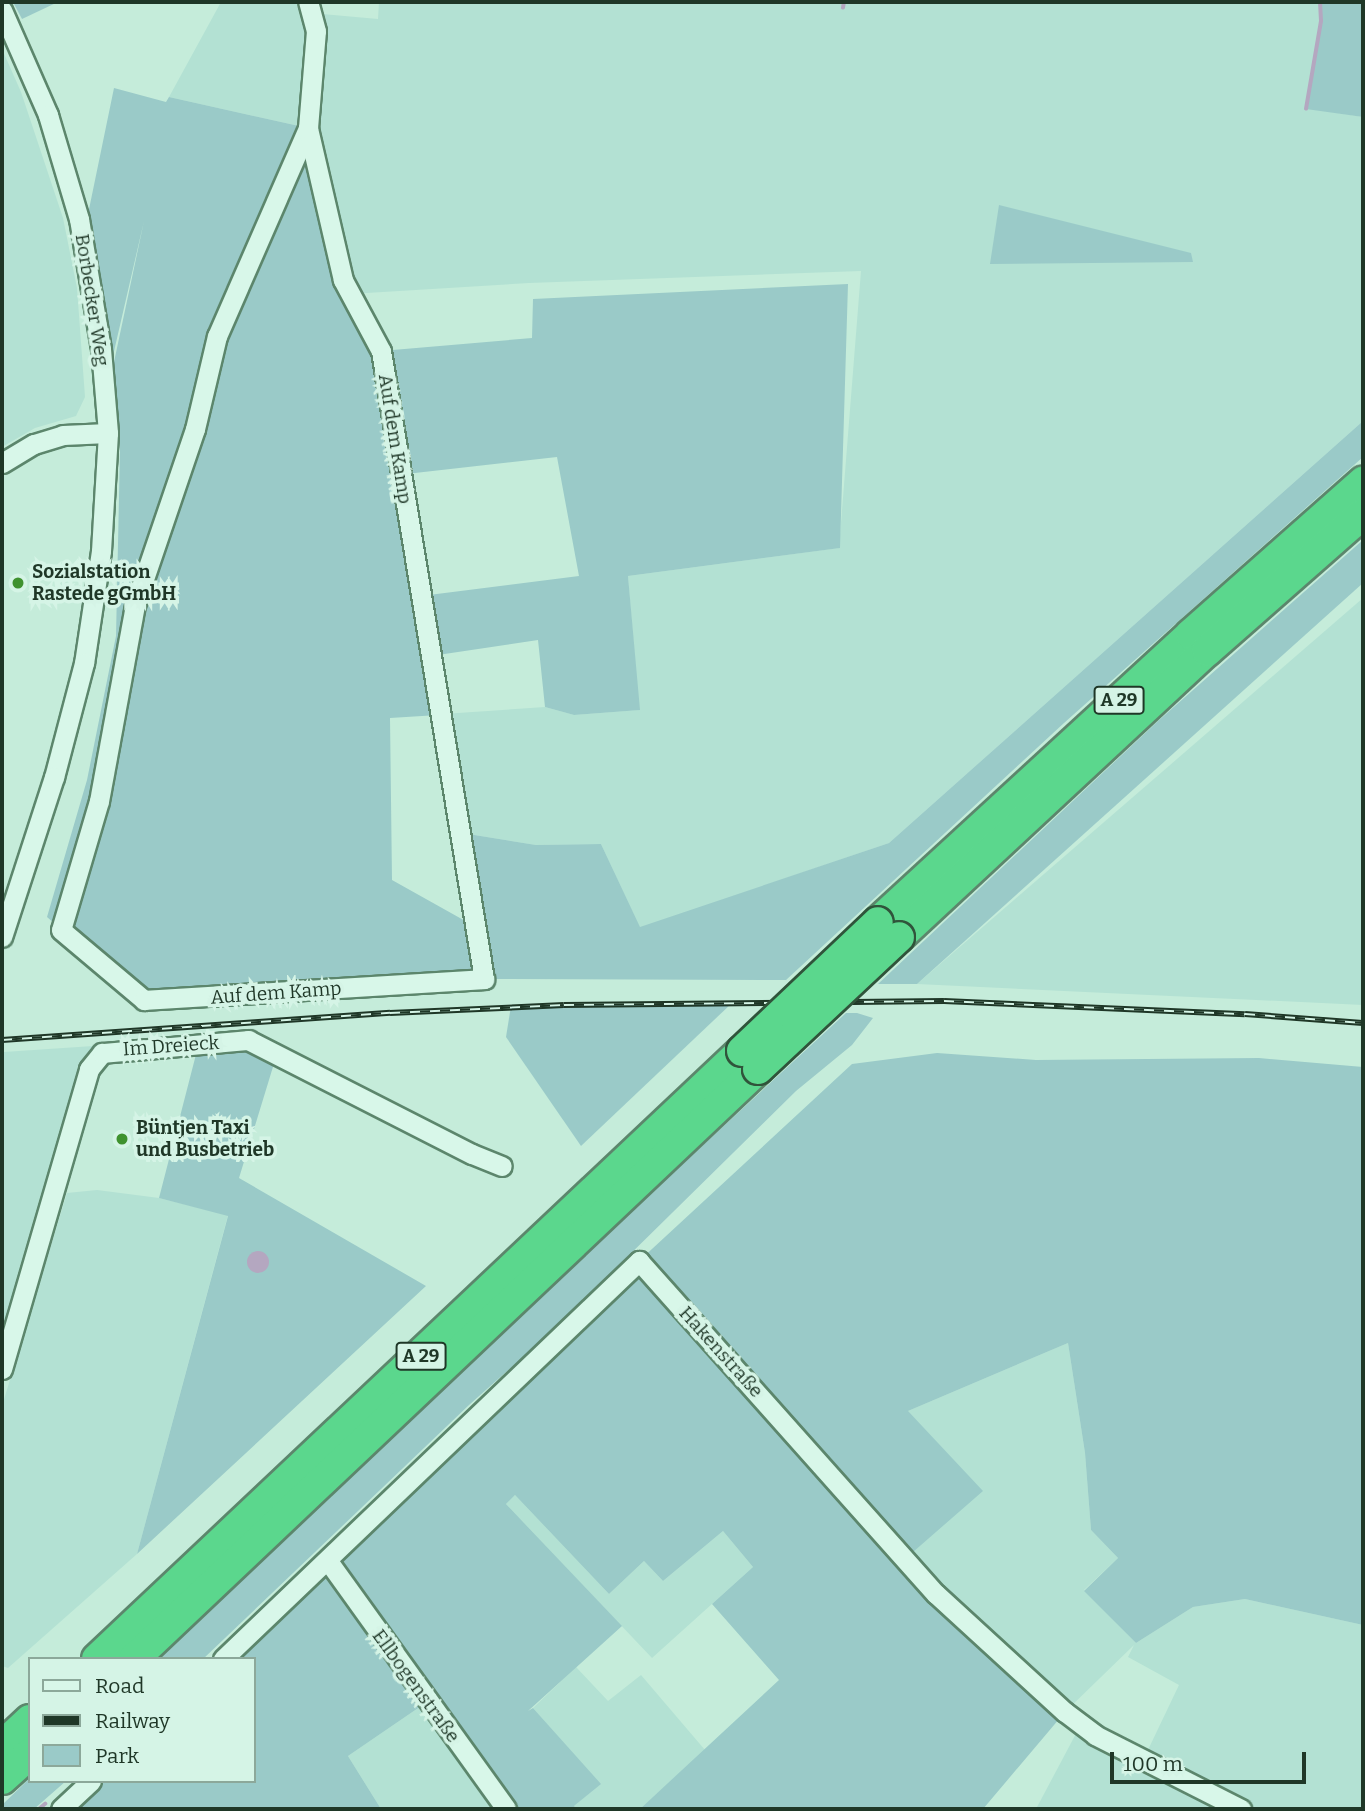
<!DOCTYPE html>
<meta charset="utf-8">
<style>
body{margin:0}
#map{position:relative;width:1365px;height:1811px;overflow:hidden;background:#c5ecda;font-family:Bitter,serif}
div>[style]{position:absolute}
.farmland>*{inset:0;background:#b3e1d3}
.green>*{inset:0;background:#9acac8}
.water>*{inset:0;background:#b4a7c0}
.round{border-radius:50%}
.stream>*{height:3.5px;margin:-1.75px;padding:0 1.75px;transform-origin:1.75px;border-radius:1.75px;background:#b4a7c0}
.roads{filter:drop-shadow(2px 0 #5c866c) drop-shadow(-2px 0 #5c866c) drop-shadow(0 2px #5c866c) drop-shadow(0 -2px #5c866c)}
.minor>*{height:19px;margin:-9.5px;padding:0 9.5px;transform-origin:9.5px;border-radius:9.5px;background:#d8f7e9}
.highway>*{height:30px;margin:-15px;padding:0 15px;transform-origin:15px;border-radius:15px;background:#5bd78d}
.rail>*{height:6px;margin-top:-3px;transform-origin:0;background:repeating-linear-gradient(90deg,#d5f4e6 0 10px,#1f3727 0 20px);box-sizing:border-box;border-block:2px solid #1f3727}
.bridges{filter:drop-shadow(2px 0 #30543b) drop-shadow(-2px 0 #30543b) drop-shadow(0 2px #30543b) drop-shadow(0 -2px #30543b)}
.highway-bridge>*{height:30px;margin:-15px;padding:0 15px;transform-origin:15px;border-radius:15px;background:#5bd78d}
.dots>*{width:19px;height:19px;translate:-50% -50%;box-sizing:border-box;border:4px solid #d5f4e6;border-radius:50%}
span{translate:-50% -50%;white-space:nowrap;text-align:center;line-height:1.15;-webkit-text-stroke:7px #d5f4e6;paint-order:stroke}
.shield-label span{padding:2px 5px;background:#d5f4e6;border:2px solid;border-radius:5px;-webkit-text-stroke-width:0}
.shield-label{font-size:18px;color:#1f3727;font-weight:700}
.street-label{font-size:19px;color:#1f3727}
.poi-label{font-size:19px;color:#1f3727;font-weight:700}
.left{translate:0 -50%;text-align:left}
.frame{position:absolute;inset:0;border:4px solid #1f3727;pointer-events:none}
.legend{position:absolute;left:28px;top:1657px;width:228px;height:126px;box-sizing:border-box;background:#d5f4e6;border:2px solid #8ca89a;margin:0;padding:9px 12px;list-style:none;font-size:21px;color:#1f3727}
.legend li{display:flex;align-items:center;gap:14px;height:35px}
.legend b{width:35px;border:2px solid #8ca89a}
.scale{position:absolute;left:1110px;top:1752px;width:196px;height:32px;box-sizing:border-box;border:4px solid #1f3727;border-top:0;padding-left:9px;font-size:21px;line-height:24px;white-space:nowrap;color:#1f3727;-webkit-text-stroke:5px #d5f4e6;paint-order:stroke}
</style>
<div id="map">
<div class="farmland">
<div style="clip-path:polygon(221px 2px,308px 2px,311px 13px,378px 19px,379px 2px,1320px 2px,1321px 21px,1306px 108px,1363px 117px,1363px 421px,889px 843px,640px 928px,601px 844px,536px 845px,462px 833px,443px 714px,545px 707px,574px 715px,639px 710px,628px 576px,839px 548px,861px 271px,529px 283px,350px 294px,308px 128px,169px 97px)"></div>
<div style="clip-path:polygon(2px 49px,21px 92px,63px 218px,77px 288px,85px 397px,76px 416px,35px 428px,2px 447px)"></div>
<div style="clip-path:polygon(1363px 598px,1363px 1005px,917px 984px)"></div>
<div style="clip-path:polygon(93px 1046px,78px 1076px,2px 1349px,2px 1059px,4px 1052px)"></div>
<div style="clip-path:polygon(97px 1190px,159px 1198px,228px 1215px,137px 1554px,8px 1668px,2px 1666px,2px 1406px,67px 1193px)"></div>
<div style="clip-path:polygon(1068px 1343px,1085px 1453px,1091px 1530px,1118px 1558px,1084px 1590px,1136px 1643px,1193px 1607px,1245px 1599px,1363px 1625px,1363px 1809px,1252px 1809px,1147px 1752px,1179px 1685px,1128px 1657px,1134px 1645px,1065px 1712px,905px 1559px,908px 1411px)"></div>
<div style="clip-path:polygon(515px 1495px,609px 1594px,644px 1561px,663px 1581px,723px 1531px,753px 1567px,652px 1658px,506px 1504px)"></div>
<div style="clip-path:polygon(576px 1667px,608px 1701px,641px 1675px,705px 1750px,640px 1809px,577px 1809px,574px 1806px,600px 1784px,533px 1708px)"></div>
<div style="clip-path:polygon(427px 1702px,506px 1809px,381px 1809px,348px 1756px)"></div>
<div style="clip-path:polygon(1079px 1728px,1231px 1809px,1036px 1809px)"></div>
</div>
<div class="green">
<div style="clip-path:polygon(13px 2px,58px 2px,22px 19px)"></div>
<div style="clip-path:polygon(1320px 2px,1363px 2px,1363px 117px,1306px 109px,1321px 21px)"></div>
<div style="clip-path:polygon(114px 88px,166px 102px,169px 97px,308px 128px,343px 280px,381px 351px,532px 338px,533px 299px,848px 284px,840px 548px,628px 576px,640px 710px,574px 715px,545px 707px,538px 640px,431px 656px,421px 596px,579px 576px,557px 457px,406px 474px,383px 365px,397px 476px,438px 715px,390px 718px,392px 880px,476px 927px,462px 833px,536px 845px,601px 844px,640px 927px,889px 843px,1363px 421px,1363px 457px,1064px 723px,786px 980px,484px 979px,150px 1007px,47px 917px,87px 780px,116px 636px,120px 451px,114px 362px,144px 221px,112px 360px,87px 219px)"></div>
<div style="clip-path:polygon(999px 205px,1191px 253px,1193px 262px,990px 264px)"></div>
<div style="clip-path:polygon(1363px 540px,1363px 583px,917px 984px,878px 984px,1158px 721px)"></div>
<div style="clip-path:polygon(732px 1003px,581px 1146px,506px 1037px,511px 1006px)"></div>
<div style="clip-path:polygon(846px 1013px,857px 1013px,873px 1018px,852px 1045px,796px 1091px,549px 1334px,469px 1405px,203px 1659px,154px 1659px,376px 1447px)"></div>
<div style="clip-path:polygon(201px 1035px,276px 1057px,239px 1178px,426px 1286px,137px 1554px,228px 1216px,159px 1198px)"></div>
<div style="clip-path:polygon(937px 1053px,1036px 1060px,1259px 1058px,1363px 1067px,1363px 1625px,1245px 1599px,1193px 1607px,1136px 1643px,1084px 1591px,1118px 1558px,1091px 1530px,1085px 1453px,1068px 1343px,908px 1411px,983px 1491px,905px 1559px,1065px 1712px,983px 1809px,640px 1809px,779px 1680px,712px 1604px,753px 1567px,723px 1531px,663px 1581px,644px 1561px,609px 1594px,515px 1495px,506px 1504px,622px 1626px,528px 1711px,533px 1708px,601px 1784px,574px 1806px,577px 1809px,507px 1809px,427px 1702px,348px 1756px,381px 1809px,69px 1809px,98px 1781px,254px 1781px,254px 1659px,226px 1659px,639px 1261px,852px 1064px)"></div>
<div style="clip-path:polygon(30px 1778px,30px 1781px,66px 1781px,34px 1809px,2px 1809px,2px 1805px)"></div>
</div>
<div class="water">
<div class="round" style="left:247px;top:1251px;width:22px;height:22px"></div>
</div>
<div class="stream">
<div style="left:843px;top:8px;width:6px;rotate:-81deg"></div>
<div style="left:1306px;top:109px;width:89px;rotate:-80.3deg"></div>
<div style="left:1321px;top:21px;width:19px;rotate:-93deg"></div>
<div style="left:39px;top:1809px;width:8px;rotate:-40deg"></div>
</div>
<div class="roads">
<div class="minor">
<div style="left:2px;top:10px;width:115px;rotate:66.3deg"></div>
<div style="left:48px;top:115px;width:109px;rotate:73.4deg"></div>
<div style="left:79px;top:219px;width:132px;rotate:80.4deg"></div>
<div style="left:101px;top:349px;width:84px;rotate:85.2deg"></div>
<div style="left:108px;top:433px;width:118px;rotate:93.4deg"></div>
<div style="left:101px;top:551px;width:113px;rotate:98.6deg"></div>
<div style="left:84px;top:663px;width:118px;rotate:104.7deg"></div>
<div style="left:54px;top:777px;width:168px;rotate:108deg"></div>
<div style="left:308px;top:128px;width:227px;rotate:113.6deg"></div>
<div style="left:217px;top:336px;width:96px;rotate:103.3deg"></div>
<div style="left:195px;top:429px;width:186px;rotate:108.8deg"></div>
<div style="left:135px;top:605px;width:199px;rotate:100.4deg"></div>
<div style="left:99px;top:801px;width:134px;rotate:106.4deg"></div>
<div style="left:61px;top:930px;width:109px;rotate:40.1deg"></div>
<div style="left:144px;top:1000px;width:341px;rotate:-3.5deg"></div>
<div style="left:484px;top:979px;width:636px;rotate:-99.31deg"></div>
<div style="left:381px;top:351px;width:81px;rotate:-118.2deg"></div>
<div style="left:343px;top:280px;width:156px;rotate:-103deg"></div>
<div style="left:308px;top:128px;width:97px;rotate:-85.3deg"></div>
<div style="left:316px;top:31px;width:30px;rotate:-105deg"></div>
<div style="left:2px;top:463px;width:37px;rotate:-31deg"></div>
<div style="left:34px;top:444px;width:30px;rotate:-17deg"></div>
<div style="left:63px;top:435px;width:45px;rotate:-2.5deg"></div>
<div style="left:2px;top:1369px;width:312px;rotate:-73.8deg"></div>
<div style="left:89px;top:1069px;width:21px;rotate:-51deg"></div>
<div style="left:102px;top:1053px;width:147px;rotate:-5.1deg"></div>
<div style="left:248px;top:1040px;width:251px;rotate:27deg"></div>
<div style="left:472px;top:1154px;width:32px;rotate:22deg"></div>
<div style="left:328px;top:1561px;width:305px;rotate:54.3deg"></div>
<div style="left:223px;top:1659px;width:576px;rotate:-43.73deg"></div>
<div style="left:639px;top:1261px;width:446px;rotate:48.3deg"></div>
<div style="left:936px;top:1594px;width:175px;rotate:42.5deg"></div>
<div style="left:1065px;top:1712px;width:38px;rotate:37deg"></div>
<div style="left:1095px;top:1735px;width:164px;rotate:26.9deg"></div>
<div style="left:61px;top:1809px;width:41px;rotate:-43deg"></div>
</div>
<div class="highway">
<div style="left:878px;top:922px;width:425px;rotate:-42.6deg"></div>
<div style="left:1191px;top:634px;width:230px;rotate:-41.5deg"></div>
<div style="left:899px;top:937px;width:420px;rotate:-42.9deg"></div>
<div style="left:1207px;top:651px;width:208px;rotate:-41.3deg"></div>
<div style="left:97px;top:1659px;width:886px;rotate:-43.31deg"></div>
<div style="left:134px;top:1659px;width:859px;rotate:-43.4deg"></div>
<div style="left:2px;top:1746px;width:38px;rotate:-43deg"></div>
<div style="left:2px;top:1779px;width:38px;rotate:-42deg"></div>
</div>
</div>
<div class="rail">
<div style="left:2px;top:1040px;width:389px;rotate:-4deg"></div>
<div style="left:390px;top:1013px;width:174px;rotate:-2.6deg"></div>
<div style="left:564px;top:1005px;width:380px;rotate:-0.6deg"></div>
<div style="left:944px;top:1001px;width:301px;rotate:2.5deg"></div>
<div style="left:1245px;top:1014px;width:118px;rotate:4.4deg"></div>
</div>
<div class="bridges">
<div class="highway-bridge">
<div style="left:742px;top:1051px;width:187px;rotate:-43.5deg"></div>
<div style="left:758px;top:1069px;width:193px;rotate:-43.1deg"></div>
</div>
</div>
<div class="dots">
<div style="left:18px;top:583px;background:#3f922f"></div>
<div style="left:122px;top:1139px;background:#3f922f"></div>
</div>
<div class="shield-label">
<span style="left:1119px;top:700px">A 29</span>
<span style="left:421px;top:1356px">A 29</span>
</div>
<div class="street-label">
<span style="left:92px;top:300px;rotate:81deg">Borbecker Weg</span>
<span style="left:395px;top:439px;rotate:81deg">Auf dem Kamp</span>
<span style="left:276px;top:993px;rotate:-4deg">Auf dem Kamp</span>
<span style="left:171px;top:1046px;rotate:-4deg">Im Dreieck</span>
<span style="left:721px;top:1352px;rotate:48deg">Hakenstraße</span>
<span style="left:416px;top:1686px;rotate:54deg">Ellbogenstraße</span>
</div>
<div class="poi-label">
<span class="left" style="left:32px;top:583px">Sozialstation<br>Rastede gGmbH</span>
<span class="left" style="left:136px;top:1139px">Büntjen Taxi<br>und Busbetrieb</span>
</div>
<div class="frame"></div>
<ul class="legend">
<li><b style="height:9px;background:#d8f7e9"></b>Road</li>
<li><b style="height:9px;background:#1f3727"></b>Railway</li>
<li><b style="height:19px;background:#9acac8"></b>Park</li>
</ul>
<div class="scale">100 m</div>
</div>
